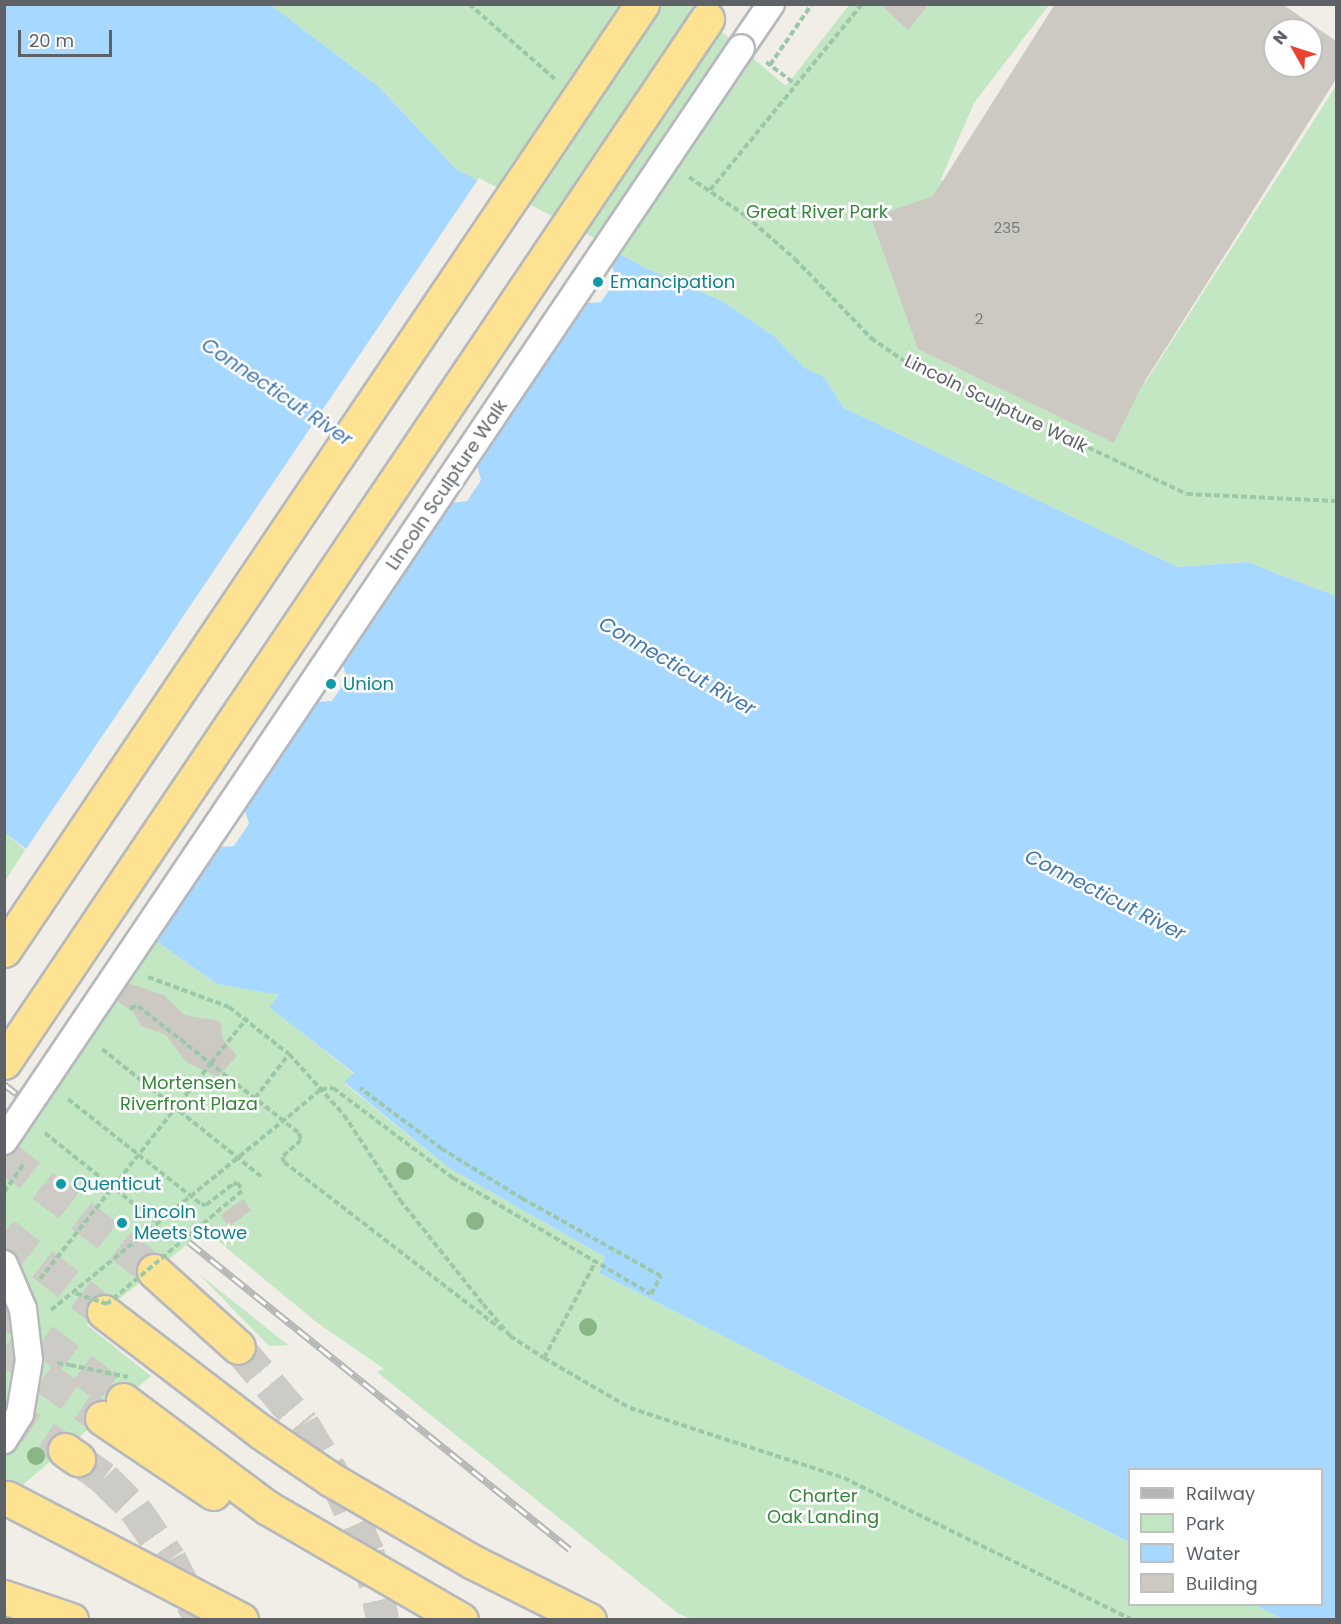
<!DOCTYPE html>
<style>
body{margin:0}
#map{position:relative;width:1341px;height:1624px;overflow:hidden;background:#f0eee6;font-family:Poppins,sans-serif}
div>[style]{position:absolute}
.green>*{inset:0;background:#c3e7c3}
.water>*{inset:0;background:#a7d8ff}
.pier>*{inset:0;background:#f0eee6}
.building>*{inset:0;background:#ccc9c3;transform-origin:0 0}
.motorway-tunnel>*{height:33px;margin-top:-16.5px;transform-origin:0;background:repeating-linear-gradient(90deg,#cccbc6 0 33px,transparent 0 49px)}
.path>*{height:4px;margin-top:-2px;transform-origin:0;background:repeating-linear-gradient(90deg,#9cc8a9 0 6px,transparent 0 9px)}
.roads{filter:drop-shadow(2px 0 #b6b8bd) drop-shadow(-2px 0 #b6b8bd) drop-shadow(0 2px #b6b8bd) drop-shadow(0 -2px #b6b8bd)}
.pedestrian>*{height:26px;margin:-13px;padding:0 13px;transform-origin:13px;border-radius:13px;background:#fff}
.motorway>*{height:33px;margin:-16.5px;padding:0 16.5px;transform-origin:16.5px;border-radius:16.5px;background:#fde291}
.rail>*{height:7px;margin-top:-3.5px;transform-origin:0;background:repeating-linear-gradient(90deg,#fff 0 14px,#b5b6b6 0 28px);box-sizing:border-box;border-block:2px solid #b5b6b6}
.path-bridge>*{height:4px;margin-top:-2px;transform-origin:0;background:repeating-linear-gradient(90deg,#9cc8a9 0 6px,transparent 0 9px)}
.bridges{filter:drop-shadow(2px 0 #b6b8bd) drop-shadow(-2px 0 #b6b8bd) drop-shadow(0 2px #b6b8bd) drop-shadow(0 -2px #b6b8bd)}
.pedestrian-bridge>*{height:26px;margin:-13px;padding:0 13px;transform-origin:13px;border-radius:13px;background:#fff}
.motorway-bridge>*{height:33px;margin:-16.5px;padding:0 16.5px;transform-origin:16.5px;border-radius:16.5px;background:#fde291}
.trees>*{width:18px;height:18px;margin:-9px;border-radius:50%;background:#89b587}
.dots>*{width:16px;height:16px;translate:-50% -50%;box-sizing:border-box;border:3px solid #fff;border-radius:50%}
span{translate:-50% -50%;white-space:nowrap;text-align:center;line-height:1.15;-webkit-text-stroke:5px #fff;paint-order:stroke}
.number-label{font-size:15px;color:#7a7c7d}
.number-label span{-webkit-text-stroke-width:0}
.park-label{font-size:18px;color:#35863a}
.culture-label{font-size:18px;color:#0d838f}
.left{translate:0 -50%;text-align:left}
.street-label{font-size:18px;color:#5e6266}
.water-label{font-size:20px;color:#4278b2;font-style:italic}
.frame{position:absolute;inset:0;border:6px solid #5e6266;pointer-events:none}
.legend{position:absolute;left:1128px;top:1468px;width:195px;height:138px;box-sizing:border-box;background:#fff;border:2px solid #bfc0c2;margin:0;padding:8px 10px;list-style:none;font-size:18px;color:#5e6266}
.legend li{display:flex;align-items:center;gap:12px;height:30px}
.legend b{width:30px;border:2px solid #bfc0c2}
.north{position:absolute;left:1263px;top:18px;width:60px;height:60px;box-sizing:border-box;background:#fff;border:2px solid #bfc0c2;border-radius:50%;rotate:309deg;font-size:16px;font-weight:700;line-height:24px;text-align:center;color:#5e6266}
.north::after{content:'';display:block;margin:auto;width:21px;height:27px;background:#e94233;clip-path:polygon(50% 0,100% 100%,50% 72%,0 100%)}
.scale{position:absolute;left:18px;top:30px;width:94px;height:27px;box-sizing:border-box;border:3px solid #5e6266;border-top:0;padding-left:8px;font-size:18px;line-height:21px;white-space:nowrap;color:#5e6266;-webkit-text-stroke:4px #fff;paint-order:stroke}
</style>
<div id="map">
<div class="green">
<div style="clip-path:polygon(271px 5px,690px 5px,786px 86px,849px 5px,1049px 5px,974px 103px,941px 179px,986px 305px,1145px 383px,1336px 86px,1336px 596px,1247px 562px,1178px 567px,844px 408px,824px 377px,805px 368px,774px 336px,722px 301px,648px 269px,456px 169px,379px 87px)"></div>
<div style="clip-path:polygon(5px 833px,25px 850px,5px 881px)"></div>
<div style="clip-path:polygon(156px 941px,217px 984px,279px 995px,270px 1007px,354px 1074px,344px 1083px,449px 1168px,605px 1257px,599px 1273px,1129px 1542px,1130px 1604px,1254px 1605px,1283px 1619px,695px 1620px,679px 1614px,377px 1372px,384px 1369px,315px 1321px,205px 1230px,87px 1325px,151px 1376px,5px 1500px,5px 1160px)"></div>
<div style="clip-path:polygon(199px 1274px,288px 1345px,269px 1346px)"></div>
</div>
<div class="water">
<div style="clip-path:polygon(4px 5px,271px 5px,379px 87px,456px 169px,648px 269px,722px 301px,774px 336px,805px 368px,824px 377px,844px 408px,1178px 567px,1247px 562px,1336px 596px,1336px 1619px,1283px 1619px,1254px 1605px,1322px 1604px,1322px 1470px,1130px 1470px,1129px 1542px,599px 1273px,605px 1257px,449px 1168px,344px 1082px,354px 1073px,269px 1007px,279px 995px,217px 984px,156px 941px,164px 929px,38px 858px,5px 833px)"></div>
</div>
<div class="pier">
<div style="clip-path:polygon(479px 178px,621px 252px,612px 265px,616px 280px,601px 302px,587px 303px,477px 465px,481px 480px,467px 501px,452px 503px,343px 665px,347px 679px,332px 701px,317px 702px,245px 810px,249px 824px,234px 846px,219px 847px,154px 944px,160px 930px,24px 852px)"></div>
</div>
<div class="building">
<div style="clip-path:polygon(880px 4px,929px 4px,908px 30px)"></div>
<div style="clip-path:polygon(evenodd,1055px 4px,1282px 4px,1336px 41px,1336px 79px,1140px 389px,1114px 443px,918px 349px,871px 218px,933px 196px,1055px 4px,1275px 30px,1311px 30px,1311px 66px,1275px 66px,1275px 30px)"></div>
<div style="clip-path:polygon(128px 983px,164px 995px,184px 1015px,220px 1021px,223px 1039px,237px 1056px,218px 1077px,186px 1062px,166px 1035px,141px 1026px,134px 1013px,116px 1000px)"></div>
<div style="left:243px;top:1199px;width:14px;height:28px;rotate:54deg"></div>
</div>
<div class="motorway-tunnel">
<div style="left:4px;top:1155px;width:190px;rotate:37.7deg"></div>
<div style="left:4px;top:1233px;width:127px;rotate:38.3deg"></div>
<div style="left:4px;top:1309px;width:150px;rotate:37.4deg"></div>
<div style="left:238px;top:1347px;width:101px;rotate:49.8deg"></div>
<div style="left:303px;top:1424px;width:64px;rotate:59deg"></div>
<div style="left:336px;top:1479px;width:80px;rotate:66.3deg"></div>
<div style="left:368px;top:1552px;width:70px;rotate:77.6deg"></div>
<div style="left:4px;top:1348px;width:120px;rotate:35.5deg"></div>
<div style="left:4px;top:1410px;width:73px;rotate:33.3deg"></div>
<div style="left:78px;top:1459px;width:32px;rotate:36deg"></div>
<div style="left:104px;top:1478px;width:44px;rotate:45deg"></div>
<div style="left:135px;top:1509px;width:61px;rotate:55deg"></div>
<div style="left:170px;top:1559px;width:68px;rotate:63.1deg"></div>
</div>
<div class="path">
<div style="left:469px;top:4px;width:114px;rotate:41.1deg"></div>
<div style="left:766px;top:62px;width:38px;rotate:37deg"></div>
<div style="left:770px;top:65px;width:74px;rotate:-55.5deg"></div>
<div style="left:689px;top:177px;width:69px;rotate:34.4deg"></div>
<div style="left:746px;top:216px;width:65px;rotate:41.3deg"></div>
<div style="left:795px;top:259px;width:110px;rotate:46.1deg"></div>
<div style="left:871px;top:338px;width:37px;rotate:35deg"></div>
<div style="left:901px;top:359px;width:316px;rotate:25.3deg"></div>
<div style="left:1187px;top:494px;width:149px;rotate:2.7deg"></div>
<div style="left:710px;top:190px;width:240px;rotate:-50.7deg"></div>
<div style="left:148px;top:977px;width:86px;rotate:20.3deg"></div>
<div style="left:229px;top:1007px;width:76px;rotate:38.1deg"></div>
<div style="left:289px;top:1054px;width:82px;rotate:48deg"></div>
<div style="left:344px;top:1115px;width:102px;rotate:56.6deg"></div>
<div style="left:400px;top:1200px;width:133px;rotate:51.4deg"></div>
<div style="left:483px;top:1304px;width:42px;rotate:49.8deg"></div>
<div style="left:510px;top:1336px;width:40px;rotate:32.9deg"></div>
<div style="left:544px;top:1358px;width:99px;rotate:30.2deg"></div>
<div style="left:630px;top:1408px;width:225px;rotate:18.1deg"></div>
<div style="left:844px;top:1478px;width:322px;rotate:26.2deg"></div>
<div style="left:130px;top:1008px;width:8px;rotate:-14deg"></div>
<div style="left:138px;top:1006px;width:205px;rotate:38.3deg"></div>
<div style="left:299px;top:1133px;width:7px;rotate:74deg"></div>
<div style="left:301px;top:1140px;width:25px;rotate:138deg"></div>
<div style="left:282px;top:1157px;width:5px;rotate:68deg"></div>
<div style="left:284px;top:1162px;width:275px;rotate:37.6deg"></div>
<div style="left:102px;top:1049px;width:206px;rotate:38.7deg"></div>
<div style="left:211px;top:1063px;width:58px;rotate:-51.3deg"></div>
<div style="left:255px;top:1098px;width:56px;rotate:-52.3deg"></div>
<div style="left:288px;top:1117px;width:43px;rotate:-40.3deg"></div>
<div style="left:321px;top:1089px;width:12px;rotate:-5deg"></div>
<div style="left:333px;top:1088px;width:150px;rotate:36.9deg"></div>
<div style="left:453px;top:1178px;width:229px;rotate:30.4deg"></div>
<div style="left:651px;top:1294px;width:21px;rotate:-61deg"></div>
<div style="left:661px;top:1276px;width:158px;rotate:-150.8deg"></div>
<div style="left:523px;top:1199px;width:95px;rotate:-148.3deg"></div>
<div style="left:442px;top:1149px;width:102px;rotate:-143.4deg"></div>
<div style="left:45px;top:1133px;width:146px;rotate:38.6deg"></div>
<div style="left:544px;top:1358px;width:110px;rotate:-61.8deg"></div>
<div style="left:57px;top:1363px;width:13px;rotate:9deg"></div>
</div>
<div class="roads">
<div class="pedestrian">
<div style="left:741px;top:48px;width:53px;rotate:-55.7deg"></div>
</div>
<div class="motorway">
<div style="left:154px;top:1271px;width:113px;rotate:42.1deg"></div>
<div style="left:104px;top:1312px;width:198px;rotate:37.4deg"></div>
<div style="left:261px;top:1432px;width:86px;rotate:34.1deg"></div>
<div style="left:332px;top:1480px;width:161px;rotate:30.2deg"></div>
<div style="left:471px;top:1561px;width:132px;rotate:26.6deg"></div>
<div style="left:123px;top:1400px;width:181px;rotate:36.7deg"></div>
<div style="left:268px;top:1508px;width:223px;rotate:30.1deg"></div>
<div style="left:102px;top:1418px;width:134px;rotate:34deg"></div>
<div style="left:65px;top:1450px;width:16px;rotate:35deg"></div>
<div style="left:7px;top:1498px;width:264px;rotate:27.5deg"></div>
<div style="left:4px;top:1597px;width:71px;rotate:18.9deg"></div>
</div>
</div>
<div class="rail">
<div style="left:4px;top:1084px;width:18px;rotate:38deg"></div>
<div style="left:189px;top:1242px;width:489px;rotate:38.9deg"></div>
</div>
<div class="path-bridge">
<div style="left:68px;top:1099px;width:169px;rotate:38.3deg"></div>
<div style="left:201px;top:1204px;width:5px;rotate:11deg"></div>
<div style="left:206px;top:1205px;width:34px;rotate:-38deg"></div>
<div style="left:233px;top:1184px;width:5px;rotate:-11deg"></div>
<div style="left:238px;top:1183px;width:9px;rotate:63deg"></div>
<div style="left:242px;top:1191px;width:176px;rotate:140.1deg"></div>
<div style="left:107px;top:1304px;width:34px;rotate:-161deg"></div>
<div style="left:4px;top:1192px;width:35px;rotate:-55deg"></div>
<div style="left:40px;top:1279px;width:275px;rotate:-51.6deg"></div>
<div style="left:51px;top:1310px;width:306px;rotate:-39.2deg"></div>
<div style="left:70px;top:1365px;width:59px;rotate:11.7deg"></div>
</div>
<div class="bridges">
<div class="pedestrian-bridge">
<div style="left:4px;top:1141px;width:1318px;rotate:-56.01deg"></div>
<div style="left:4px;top:1264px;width:49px;rotate:67.1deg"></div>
<div style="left:23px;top:1309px;width:51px;rotate:83.3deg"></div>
<div style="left:29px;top:1360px;width:55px;rotate:99.5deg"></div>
<div style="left:20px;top:1414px;width:31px;rotate:122deg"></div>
</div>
<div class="motorway-bridge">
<div style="left:4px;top:950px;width:1141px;rotate:-56deg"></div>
<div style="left:4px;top:1062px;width:1258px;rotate:-56.02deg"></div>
</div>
</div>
<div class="trees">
<div style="left:405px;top:1171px"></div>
<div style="left:475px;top:1221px"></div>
<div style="left:588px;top:1327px"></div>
<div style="left:36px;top:1456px"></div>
</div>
<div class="dots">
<div style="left:598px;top:282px;background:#0f9aa8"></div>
<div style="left:331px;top:684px;background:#0f9aa8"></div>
<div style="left:61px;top:1184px;background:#0f9aa8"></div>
<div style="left:122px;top:1223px;background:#0f9aa8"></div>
</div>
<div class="number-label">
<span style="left:1007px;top:228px">235</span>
<span style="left:979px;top:319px">2</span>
</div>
<div class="park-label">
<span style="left:817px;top:212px">Great River Park</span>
<span style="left:189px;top:1094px">Mortensen<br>Riverfront Plaza</span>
<span style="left:823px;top:1507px">Charter<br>Oak Landing</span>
</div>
<div class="culture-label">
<span class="left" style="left:610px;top:282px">Emancipation</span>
<span class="left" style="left:343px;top:684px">Union</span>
<span class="left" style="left:73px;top:1184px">Quenticut</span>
<span class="left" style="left:134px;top:1223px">Lincoln<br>Meets Stowe</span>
</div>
<div class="street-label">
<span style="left:996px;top:404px;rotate:26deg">Lincoln Sculpture Walk</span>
<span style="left:447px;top:485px;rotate:-56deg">Lincoln Sculpture Walk</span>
</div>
<div class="water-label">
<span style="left:277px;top:392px;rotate:34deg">Connecticut River</span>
<span style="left:677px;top:666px;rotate:30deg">Connecticut River</span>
<span style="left:1105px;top:895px;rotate:27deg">Connecticut River</span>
</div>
<div class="frame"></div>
<ul class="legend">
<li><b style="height:8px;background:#b5b6b6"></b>Railway</li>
<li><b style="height:16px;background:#c3e7c3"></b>Park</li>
<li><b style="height:16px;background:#a7d8ff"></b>Water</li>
<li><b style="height:16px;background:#ccc9c3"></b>Building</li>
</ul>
<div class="north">N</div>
<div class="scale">20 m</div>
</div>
